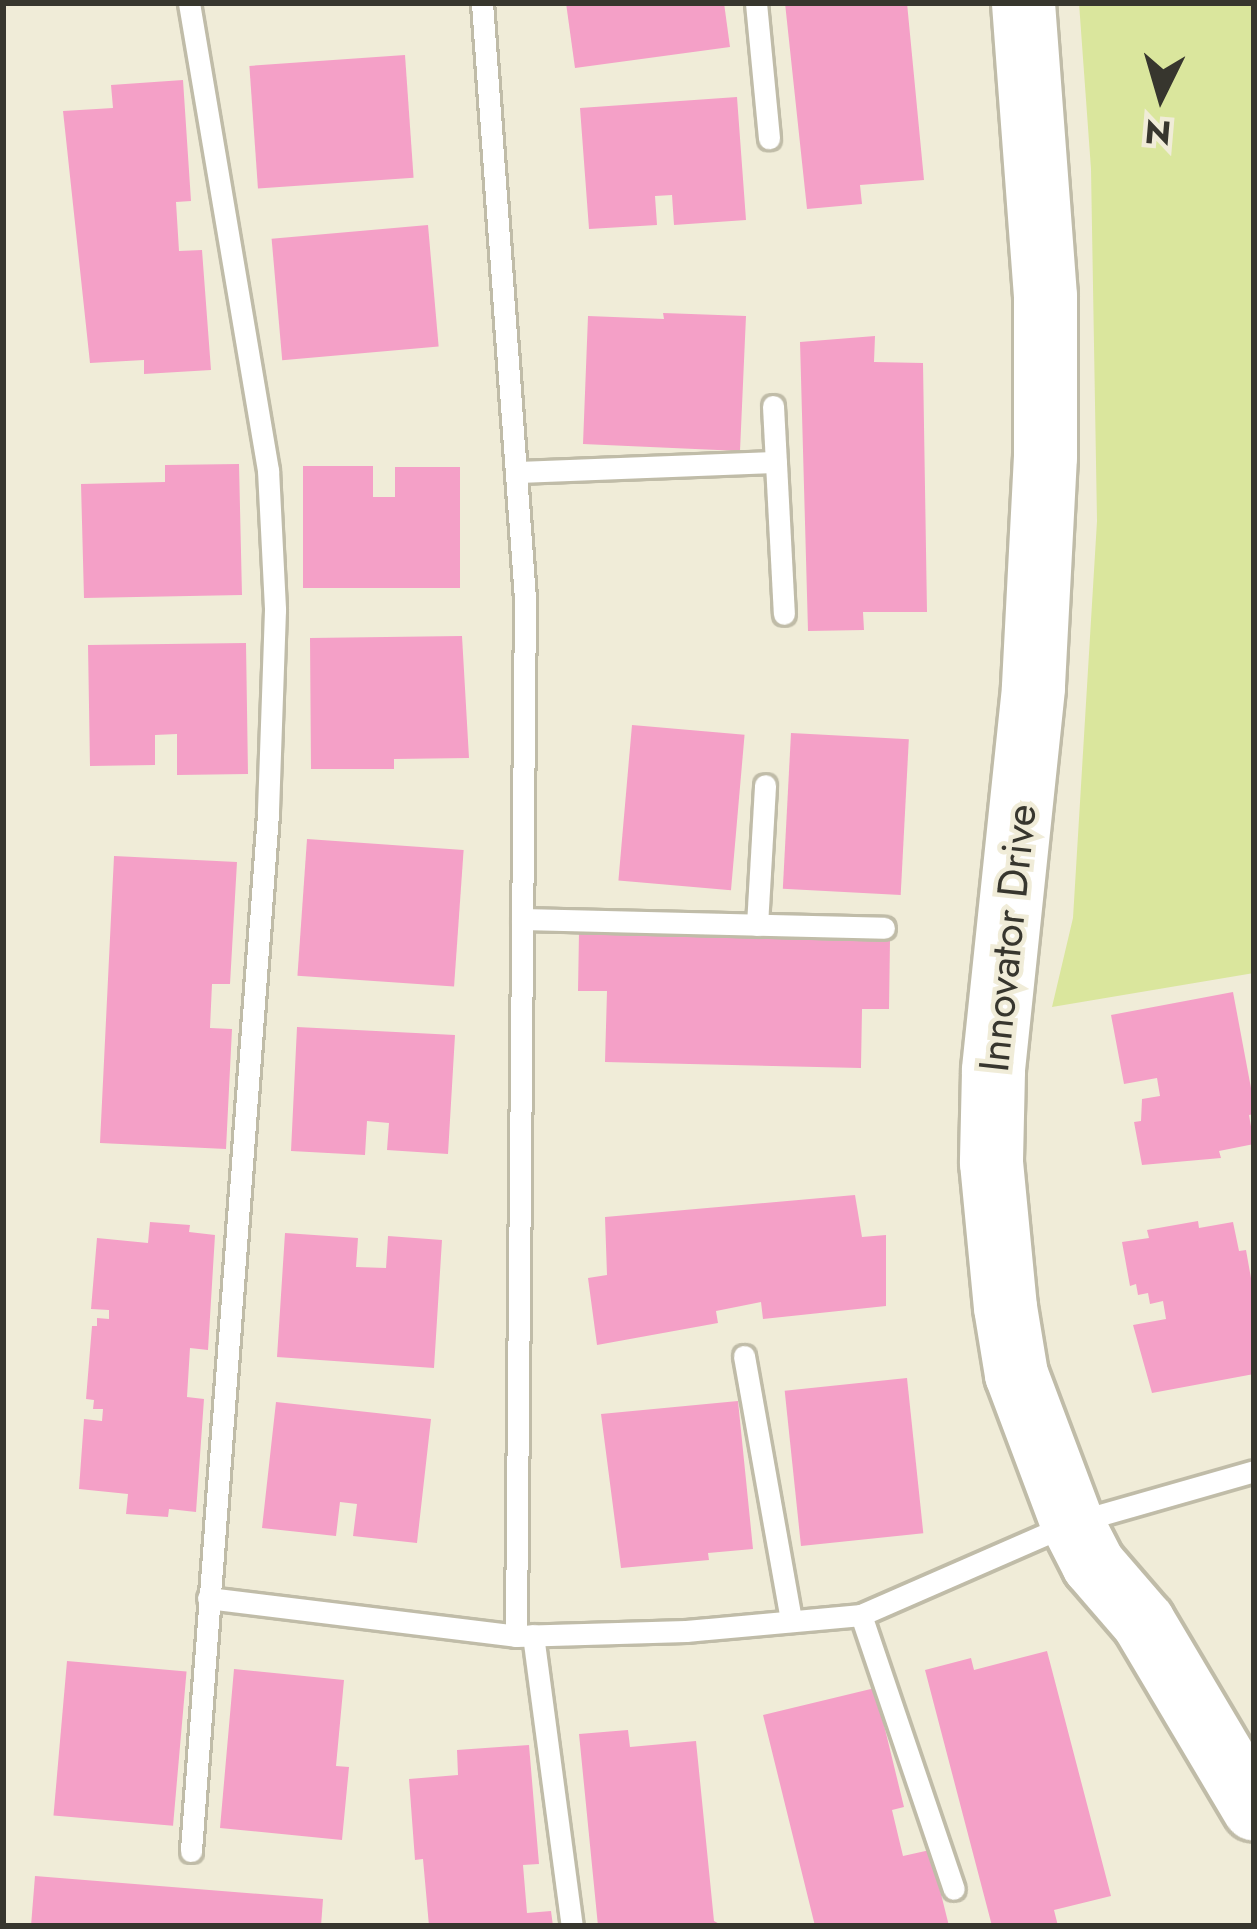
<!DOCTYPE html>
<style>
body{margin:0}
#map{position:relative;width:1257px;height:1929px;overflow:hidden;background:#f0ecd8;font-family:Jost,sans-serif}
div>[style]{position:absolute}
.green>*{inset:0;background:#dae69d}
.building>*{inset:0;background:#f4a0c7;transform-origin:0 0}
.roads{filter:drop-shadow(3px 0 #c0bca8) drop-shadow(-3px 0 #c0bca8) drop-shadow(0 3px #c0bca8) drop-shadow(0 -3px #c0bca8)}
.lane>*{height:21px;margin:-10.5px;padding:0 10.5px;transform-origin:10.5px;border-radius:10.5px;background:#fff}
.secondary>*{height:63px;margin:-31.5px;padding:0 31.5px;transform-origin:31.5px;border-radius:31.5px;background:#fff}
span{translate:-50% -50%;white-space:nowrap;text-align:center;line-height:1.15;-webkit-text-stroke:9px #f0ecd8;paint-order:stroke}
.street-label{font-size:42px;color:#37362e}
.frame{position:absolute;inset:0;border:6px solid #37362e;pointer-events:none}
.north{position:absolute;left:1101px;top:36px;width:120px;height:120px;-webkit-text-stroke:9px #f0ecd8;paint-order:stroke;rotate:185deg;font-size:33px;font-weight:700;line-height:48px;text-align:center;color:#37362e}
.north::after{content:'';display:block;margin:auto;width:42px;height:54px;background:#37362e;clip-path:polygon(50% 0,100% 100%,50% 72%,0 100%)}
</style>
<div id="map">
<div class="green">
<div style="clip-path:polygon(1079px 3px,1254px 3px,1254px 973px,1052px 1007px,1073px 918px,1097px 521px,1091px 169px)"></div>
</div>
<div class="building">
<div style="clip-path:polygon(566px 3px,724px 3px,730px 47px,575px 68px)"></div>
<div style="clip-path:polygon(785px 3px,907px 3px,924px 180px,860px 185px,862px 204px,807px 209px)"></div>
<div style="left:405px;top:55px;width:123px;height:156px;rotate:86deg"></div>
<div style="clip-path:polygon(183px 80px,191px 201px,176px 202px,179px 251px,202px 250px,211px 370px,144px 374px,144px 360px,90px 363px,63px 111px,113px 108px,111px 85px)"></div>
<div style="clip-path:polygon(737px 97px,746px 220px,674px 225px,672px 195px,655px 196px,657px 225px,589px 229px,580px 108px)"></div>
<div style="left:428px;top:225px;width:122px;height:157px;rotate:85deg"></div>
<div style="clip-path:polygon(663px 313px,746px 316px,740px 451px,583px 444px,588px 316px,664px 319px)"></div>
<div style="clip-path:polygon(875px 336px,874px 362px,923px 363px,927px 612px,863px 612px,864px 630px,808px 631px,800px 342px)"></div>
<div style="clip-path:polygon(239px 464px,242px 595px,84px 598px,81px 484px,165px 482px,165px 465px)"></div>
<div style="clip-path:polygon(303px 466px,373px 466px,373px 497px,395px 497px,395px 467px,460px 467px,460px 588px,303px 588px)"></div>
<div style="clip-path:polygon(462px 636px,469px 758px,394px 759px,394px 769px,311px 769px,310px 638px)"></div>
<div style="clip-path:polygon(246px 643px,248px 774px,177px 775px,177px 734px,155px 735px,155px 765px,90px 766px,88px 645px)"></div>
<div style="left:632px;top:725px;width:113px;height:156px;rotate:5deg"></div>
<div style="left:791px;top:733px;width:118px;height:156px;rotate:3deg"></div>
<div style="left:307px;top:839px;width:157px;height:137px;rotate:4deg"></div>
<div style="clip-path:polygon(114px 856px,237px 862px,230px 984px,212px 984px,210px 1028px,232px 1029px,226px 1149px,100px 1143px)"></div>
<div style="clip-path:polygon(579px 932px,890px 940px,889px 1009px,862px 1009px,861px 1068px,605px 1062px,607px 991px,578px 991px)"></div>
<div style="clip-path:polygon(1233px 992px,1254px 1104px,1254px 1114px,1249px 1115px,1254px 1144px,1219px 1151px,1221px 1158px,1142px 1165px,1134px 1122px,1141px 1121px,1142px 1099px,1160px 1096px,1157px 1078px,1124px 1084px,1111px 1015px)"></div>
<div style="clip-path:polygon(297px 1027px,455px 1035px,448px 1154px,387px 1150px,389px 1123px,367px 1121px,365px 1155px,291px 1151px)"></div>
<div style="clip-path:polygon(855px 1195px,862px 1237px,886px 1235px,886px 1306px,763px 1319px,761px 1302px,716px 1311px,718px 1323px,597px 1345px,588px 1278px,607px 1275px,605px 1217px)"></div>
<div style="clip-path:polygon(1198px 1221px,1199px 1228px,1233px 1222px,1239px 1251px,1246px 1250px,1254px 1295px,1254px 1374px,1152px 1393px,1133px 1325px,1166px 1319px,1163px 1301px,1150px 1304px,1148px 1293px,1138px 1295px,1136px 1284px,1130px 1286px,1122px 1242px,1149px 1238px,1147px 1230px)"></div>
<div style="clip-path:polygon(150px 1222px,190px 1225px,189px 1232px,215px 1235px,208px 1350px,190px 1348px,187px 1397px,204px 1399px,196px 1512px,169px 1509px,168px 1517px,126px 1514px,128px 1494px,79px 1489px,84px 1419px,102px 1421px,103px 1409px,93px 1409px,94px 1400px,86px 1399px,92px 1326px,97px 1326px,97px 1318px,109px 1319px,109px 1310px,91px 1309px,97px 1238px,148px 1243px)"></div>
<div style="clip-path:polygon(285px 1233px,358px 1238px,356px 1267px,386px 1268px,388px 1236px,442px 1240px,434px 1368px,277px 1357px)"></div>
<div style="left:907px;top:1378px;width:156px;height:123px;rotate:84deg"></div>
<div style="clip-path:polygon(738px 1401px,753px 1549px,708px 1553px,709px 1560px,621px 1568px,601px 1414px)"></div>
<div style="clip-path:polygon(276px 1402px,431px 1419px,417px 1543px,353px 1536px,357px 1504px,340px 1502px,336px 1536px,262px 1528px)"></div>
<div style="clip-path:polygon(1047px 1651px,1111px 1896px,1054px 1910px,1058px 1926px,992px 1926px,925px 1670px,971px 1658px,974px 1670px)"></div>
<div style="left:67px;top:1661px;width:120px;height:155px;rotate:5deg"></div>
<div style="clip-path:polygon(234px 1669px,344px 1680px,336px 1766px,349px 1767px,342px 1840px,220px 1828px)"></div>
<div style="clip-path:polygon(875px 1688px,904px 1807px,892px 1810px,903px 1856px,930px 1850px,949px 1926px,815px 1926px,763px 1715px)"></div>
<div style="clip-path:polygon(628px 1730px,630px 1747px,696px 1741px,714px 1921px,723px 1926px,598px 1926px,579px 1734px)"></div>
<div style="clip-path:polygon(529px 1745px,539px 1864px,523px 1865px,527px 1913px,551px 1911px,553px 1926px,429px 1926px,423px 1859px,415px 1860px,409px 1779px,458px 1775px,457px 1750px)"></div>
<div style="clip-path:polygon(35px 1876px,323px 1899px,321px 1926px,31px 1926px)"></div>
</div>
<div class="roads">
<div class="lane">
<div style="left:189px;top:3px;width:474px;rotate:80.4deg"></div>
<div style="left:268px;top:470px;width:140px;rotate:87.1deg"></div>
<div style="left:275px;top:610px;width:204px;rotate:92deg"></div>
<div style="left:268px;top:814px;width:1040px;rotate:94.25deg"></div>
<div style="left:482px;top:3px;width:597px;rotate:85.87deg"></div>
<div style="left:525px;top:598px;width:1038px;rotate:90.5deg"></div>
<div style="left:756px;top:3px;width:136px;rotate:84.5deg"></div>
<div style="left:773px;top:406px;width:208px;rotate:87deg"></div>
<div style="left:516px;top:472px;width:260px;rotate:-2.2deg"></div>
<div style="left:522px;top:919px;width:362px;rotate:1.4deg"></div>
<div style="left:757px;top:925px;width:140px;rotate:-86.7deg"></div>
<div style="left:744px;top:1356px;width:269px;rotate:79.9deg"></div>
<div style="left:208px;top:1598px;width:310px;rotate:7deg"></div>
<div style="left:516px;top:1636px;width:170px;rotate:-1.7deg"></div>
<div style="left:686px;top:1631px;width:176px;rotate:-5.2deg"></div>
<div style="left:861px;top:1615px;width:230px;rotate:-23.6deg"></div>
<div style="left:1072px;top:1523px;width:189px;rotate:-15.9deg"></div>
<div style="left:861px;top:1615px;width:289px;rotate:71.3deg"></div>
<div style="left:533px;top:1635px;width:294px;rotate:82.4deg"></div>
</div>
<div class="secondary">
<div style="left:1023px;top:3px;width:294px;rotate:85.7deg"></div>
<div style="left:1045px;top:296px;width:160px;rotate:90deg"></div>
<div style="left:1045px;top:456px;width:232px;rotate:93deg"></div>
<div style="left:1033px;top:688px;width:385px;rotate:96deg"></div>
<div style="left:993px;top:1071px;width:91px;rotate:91.3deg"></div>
<div style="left:991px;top:1162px;width:146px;rotate:84.5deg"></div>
<div style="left:1005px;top:1307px;width:68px;rotate:80.7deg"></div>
<div style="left:1016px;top:1374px;width:159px;rotate:69.4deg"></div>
<div style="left:1072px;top:1523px;width:46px;rotate:62.9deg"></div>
<div style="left:1093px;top:1564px;width:77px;rotate:49.2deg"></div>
<div style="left:1143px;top:1622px;width:217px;rotate:59.3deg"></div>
</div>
</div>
<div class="street-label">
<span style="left:1008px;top:938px;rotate:-84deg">Innovator Drive</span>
</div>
<div class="frame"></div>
<div class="north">N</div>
</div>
